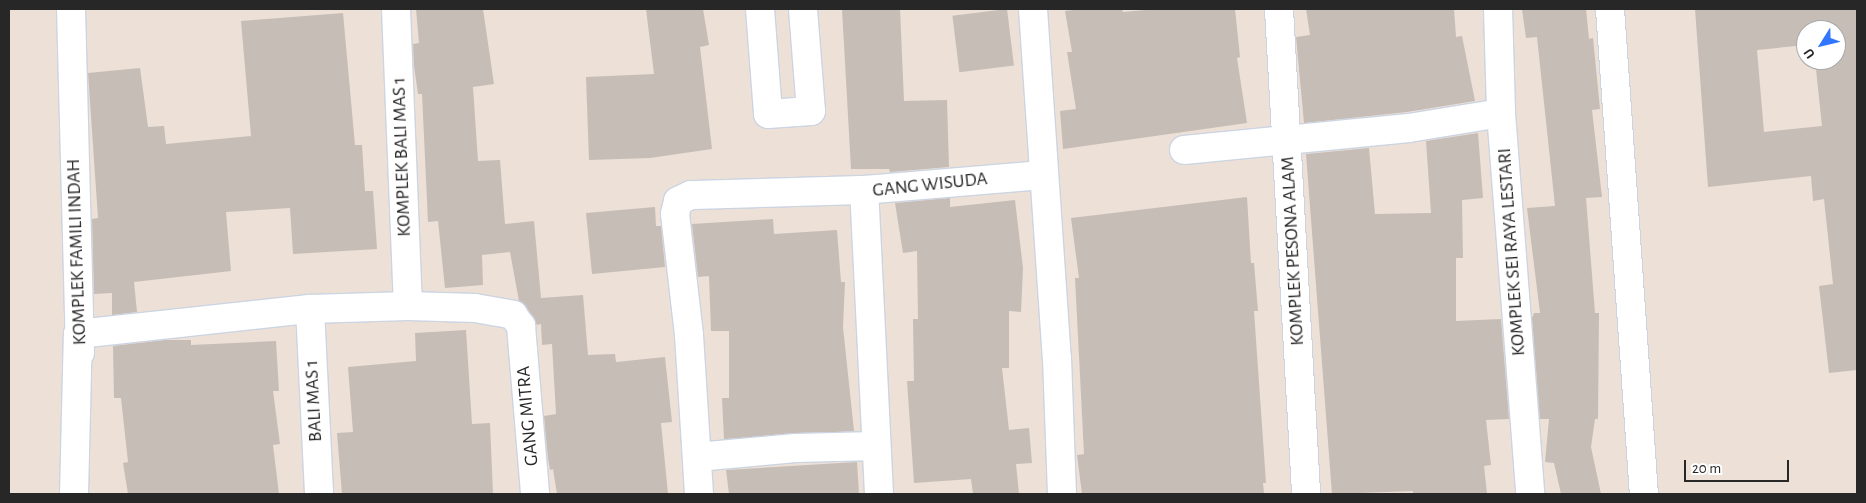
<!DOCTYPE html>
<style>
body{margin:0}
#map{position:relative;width:1866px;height:503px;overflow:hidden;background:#ece0d7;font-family:"Alegreya Sans",sans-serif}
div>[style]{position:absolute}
.building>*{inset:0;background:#c7bdb7;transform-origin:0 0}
.roads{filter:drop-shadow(1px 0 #ccd4e2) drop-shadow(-1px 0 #ccd4e2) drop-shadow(0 1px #ccd4e2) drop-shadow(0 -1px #ccd4e2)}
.minor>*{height:28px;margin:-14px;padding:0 14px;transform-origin:14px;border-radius:14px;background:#fff}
span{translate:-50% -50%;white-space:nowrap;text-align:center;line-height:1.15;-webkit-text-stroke:4px #fff;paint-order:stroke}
.street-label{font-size:19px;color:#272727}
.frame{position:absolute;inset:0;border:10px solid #272727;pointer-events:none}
.north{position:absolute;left:1796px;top:20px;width:50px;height:50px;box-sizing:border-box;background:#fff;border:1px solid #a9a9a9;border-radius:50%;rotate:234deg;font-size:14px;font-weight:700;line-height:20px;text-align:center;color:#272727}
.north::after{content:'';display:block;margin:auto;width:18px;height:22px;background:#3076ff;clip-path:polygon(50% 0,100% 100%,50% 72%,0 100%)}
.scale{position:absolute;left:1684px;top:460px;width:105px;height:22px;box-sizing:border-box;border:2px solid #272727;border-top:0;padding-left:6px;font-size:15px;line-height:18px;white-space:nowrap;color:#272727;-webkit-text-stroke:4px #fff;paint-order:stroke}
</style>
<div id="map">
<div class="building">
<div style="clip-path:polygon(416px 9px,483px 9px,494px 84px,473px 87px,478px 161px,500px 160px,505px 224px,534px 221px,541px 298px,583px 295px,588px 355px,615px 354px,616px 362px,665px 357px,672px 422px,661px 423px,668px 494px,557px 494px,553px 469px,550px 470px,548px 458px,544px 416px,556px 414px,552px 344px,542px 345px,541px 324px,537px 325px,526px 306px,519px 301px,510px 252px,482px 255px,483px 285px,445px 288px,438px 221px,428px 222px,422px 94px,418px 94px,414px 66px,413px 44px,419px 43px)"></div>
<div style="clip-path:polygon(646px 9px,703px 9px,709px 45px,700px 47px,712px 149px,650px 158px,589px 160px,586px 77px,654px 74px)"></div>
<div style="clip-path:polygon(842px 9px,900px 9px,904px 101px,947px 100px,949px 167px,890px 172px,889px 169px,851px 169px)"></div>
<div style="left:1007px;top:9px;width:57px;height:55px;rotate:83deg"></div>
<div style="clip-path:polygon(1080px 9px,1122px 9px,1123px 12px,1157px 9px,1235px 9px,1240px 57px,1237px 58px,1247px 123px,1063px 149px,1060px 111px,1076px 109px,1067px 52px,1072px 52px,1065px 11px)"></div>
<div style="clip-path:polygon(1306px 9px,1454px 9px,1456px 37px,1462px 36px,1475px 101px,1407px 112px,1304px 123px,1296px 37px,1310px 35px)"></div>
<div style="clip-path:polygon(1522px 9px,1586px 9px,1589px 39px,1593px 38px,1600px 109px,1592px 110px,1602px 197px,1586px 198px,1595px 313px,1599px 313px,1598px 419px,1595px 419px,1591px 447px,1601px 494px,1561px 494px,1554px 463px,1545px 462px,1549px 419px,1540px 419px,1532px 318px,1534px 313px,1540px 313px,1527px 208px,1555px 206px,1537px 37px,1526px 38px)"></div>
<div style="clip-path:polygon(evenodd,1695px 9px,1857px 9px,1857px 370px,1829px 373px,1819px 286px,1833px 284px,1824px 199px,1813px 201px,1811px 176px,1708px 187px,1695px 9px,1806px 30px,1836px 30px,1836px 60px,1815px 60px,1822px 126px,1764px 132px,1757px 50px,1806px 45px,1806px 30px)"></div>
<div style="clip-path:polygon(343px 13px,355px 145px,362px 145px,365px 191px,373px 191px,377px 249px,293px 254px,290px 208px,226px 212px,231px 271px,134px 282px,137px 312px,112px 315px,112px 293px,94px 294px,92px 219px,98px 218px,88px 73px,140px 68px,148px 127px,164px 126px,166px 144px,251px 136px,241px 21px)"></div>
<div style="clip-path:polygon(1478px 133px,1483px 198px,1462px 200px,1463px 258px,1456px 258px,1456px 321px,1501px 319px,1509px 419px,1486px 420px,1491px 465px,1484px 466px,1487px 494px,1413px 494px,1413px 491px,1332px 494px,1306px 154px,1369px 148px,1375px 214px,1431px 213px,1426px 141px)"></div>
<div style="clip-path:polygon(1247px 197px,1251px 263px,1254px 263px,1258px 311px,1254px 311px,1266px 483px,1263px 483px,1264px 494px,1082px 494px,1077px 455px,1084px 454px,1075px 278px,1079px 278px,1071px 218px)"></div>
<div style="clip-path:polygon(950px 198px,950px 207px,1015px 200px,1023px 268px,1021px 312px,1009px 311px,1009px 368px,1002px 368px,1009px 430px,1029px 428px,1032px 463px,1016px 464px,1019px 494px,973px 494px,971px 479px,914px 483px,907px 381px,914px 381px,913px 319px,918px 319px,917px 251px,903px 253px,895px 203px)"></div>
<div style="clip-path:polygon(655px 207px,656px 226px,661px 226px,665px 267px,592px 274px,586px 213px)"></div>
<div style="clip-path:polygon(773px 219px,774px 234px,837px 230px,841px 282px,845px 282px,843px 327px,854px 431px,724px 439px,722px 398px,729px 398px,729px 331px,711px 331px,709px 276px,698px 277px,692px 224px)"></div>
<div style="clip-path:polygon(466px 330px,472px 424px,490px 423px,493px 494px,342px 494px,337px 433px,353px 432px,348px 367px,416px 361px,415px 333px)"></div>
<div style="clip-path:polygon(165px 340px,191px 340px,191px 345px,276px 341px,279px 391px,273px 391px,280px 444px,273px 445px,279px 494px,128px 494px,123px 463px,128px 462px,121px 398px,114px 398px,113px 346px)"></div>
<div style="clip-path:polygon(857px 462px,859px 494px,729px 494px,726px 470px)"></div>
</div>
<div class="roads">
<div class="minor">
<div style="left:71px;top:9px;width:344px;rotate:88.5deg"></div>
<div style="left:396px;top:9px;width:297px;rotate:87.7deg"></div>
<div style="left:760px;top:9px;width:105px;rotate:85.6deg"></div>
<div style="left:768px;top:114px;width:43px;rotate:-4deg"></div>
<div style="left:811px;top:111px;width:102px;rotate:-94.5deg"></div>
<div style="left:1033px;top:9px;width:350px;rotate:86.1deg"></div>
<div style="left:1057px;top:358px;width:136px;rotate:87.9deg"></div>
<div style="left:1279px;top:9px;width:486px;rotate:86.8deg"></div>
<div style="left:1498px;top:9px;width:104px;rotate:88.3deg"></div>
<div style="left:1501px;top:113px;width:382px;rotate:85.6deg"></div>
<div style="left:1610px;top:9px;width:486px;rotate:86deg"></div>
<div style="left:1184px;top:150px;width:226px;rotate:-5.6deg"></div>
<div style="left:1409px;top:128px;width:93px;rotate:-9.3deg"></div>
<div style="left:310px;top:309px;width:185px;rotate:87.2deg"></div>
<div style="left:697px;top:457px;width:99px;rotate:-5.2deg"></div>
<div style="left:796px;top:448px;width:80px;rotate:-1.4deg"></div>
<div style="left:74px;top:494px;width:160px;rotate:-88.6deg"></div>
<div style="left:78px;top:334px;width:233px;rotate:-6.2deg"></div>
<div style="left:310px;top:309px;width:98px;rotate:-1.8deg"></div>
<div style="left:408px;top:306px;width:67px;rotate:1.7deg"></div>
<div style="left:475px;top:308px;width:39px;rotate:10deg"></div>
<div style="left:513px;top:315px;width:14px;rotate:54deg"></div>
<div style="left:521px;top:326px;width:169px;rotate:85.2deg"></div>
<div style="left:699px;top:494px;width:159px;rotate:-93.6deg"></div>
<div style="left:689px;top:335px;width:122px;rotate:-96.6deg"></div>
<div style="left:675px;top:214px;width:13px;rotate:-77deg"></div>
<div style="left:678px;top:201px;width:14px;rotate:-25deg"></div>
<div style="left:691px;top:195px;width:173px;rotate:-1.7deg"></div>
<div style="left:879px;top:494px;width:304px;rotate:-92.8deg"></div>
<div style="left:864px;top:190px;width:180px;rotate:-4.8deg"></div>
</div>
</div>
<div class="street-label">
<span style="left:402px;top:157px;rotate:-92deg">KOMPLEK BALI MAS 1</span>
<span style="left:930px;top:185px;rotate:-6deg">GANG WISUDA</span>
<span style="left:1293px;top:251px;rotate:-93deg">KOMPLEK PESONA ALAM</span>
<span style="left:77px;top:252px;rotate:-92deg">KOMPLEK FAMILI INDAH</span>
<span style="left:1512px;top:252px;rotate:-94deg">KOMPLEK SEI RAYA LESTARI</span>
<span style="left:314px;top:401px;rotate:-93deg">BALI MAS 1</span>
<span style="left:528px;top:416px;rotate:-95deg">GANG MITRA</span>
</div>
<div class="frame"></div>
<div class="north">U</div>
<div class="scale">20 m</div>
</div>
